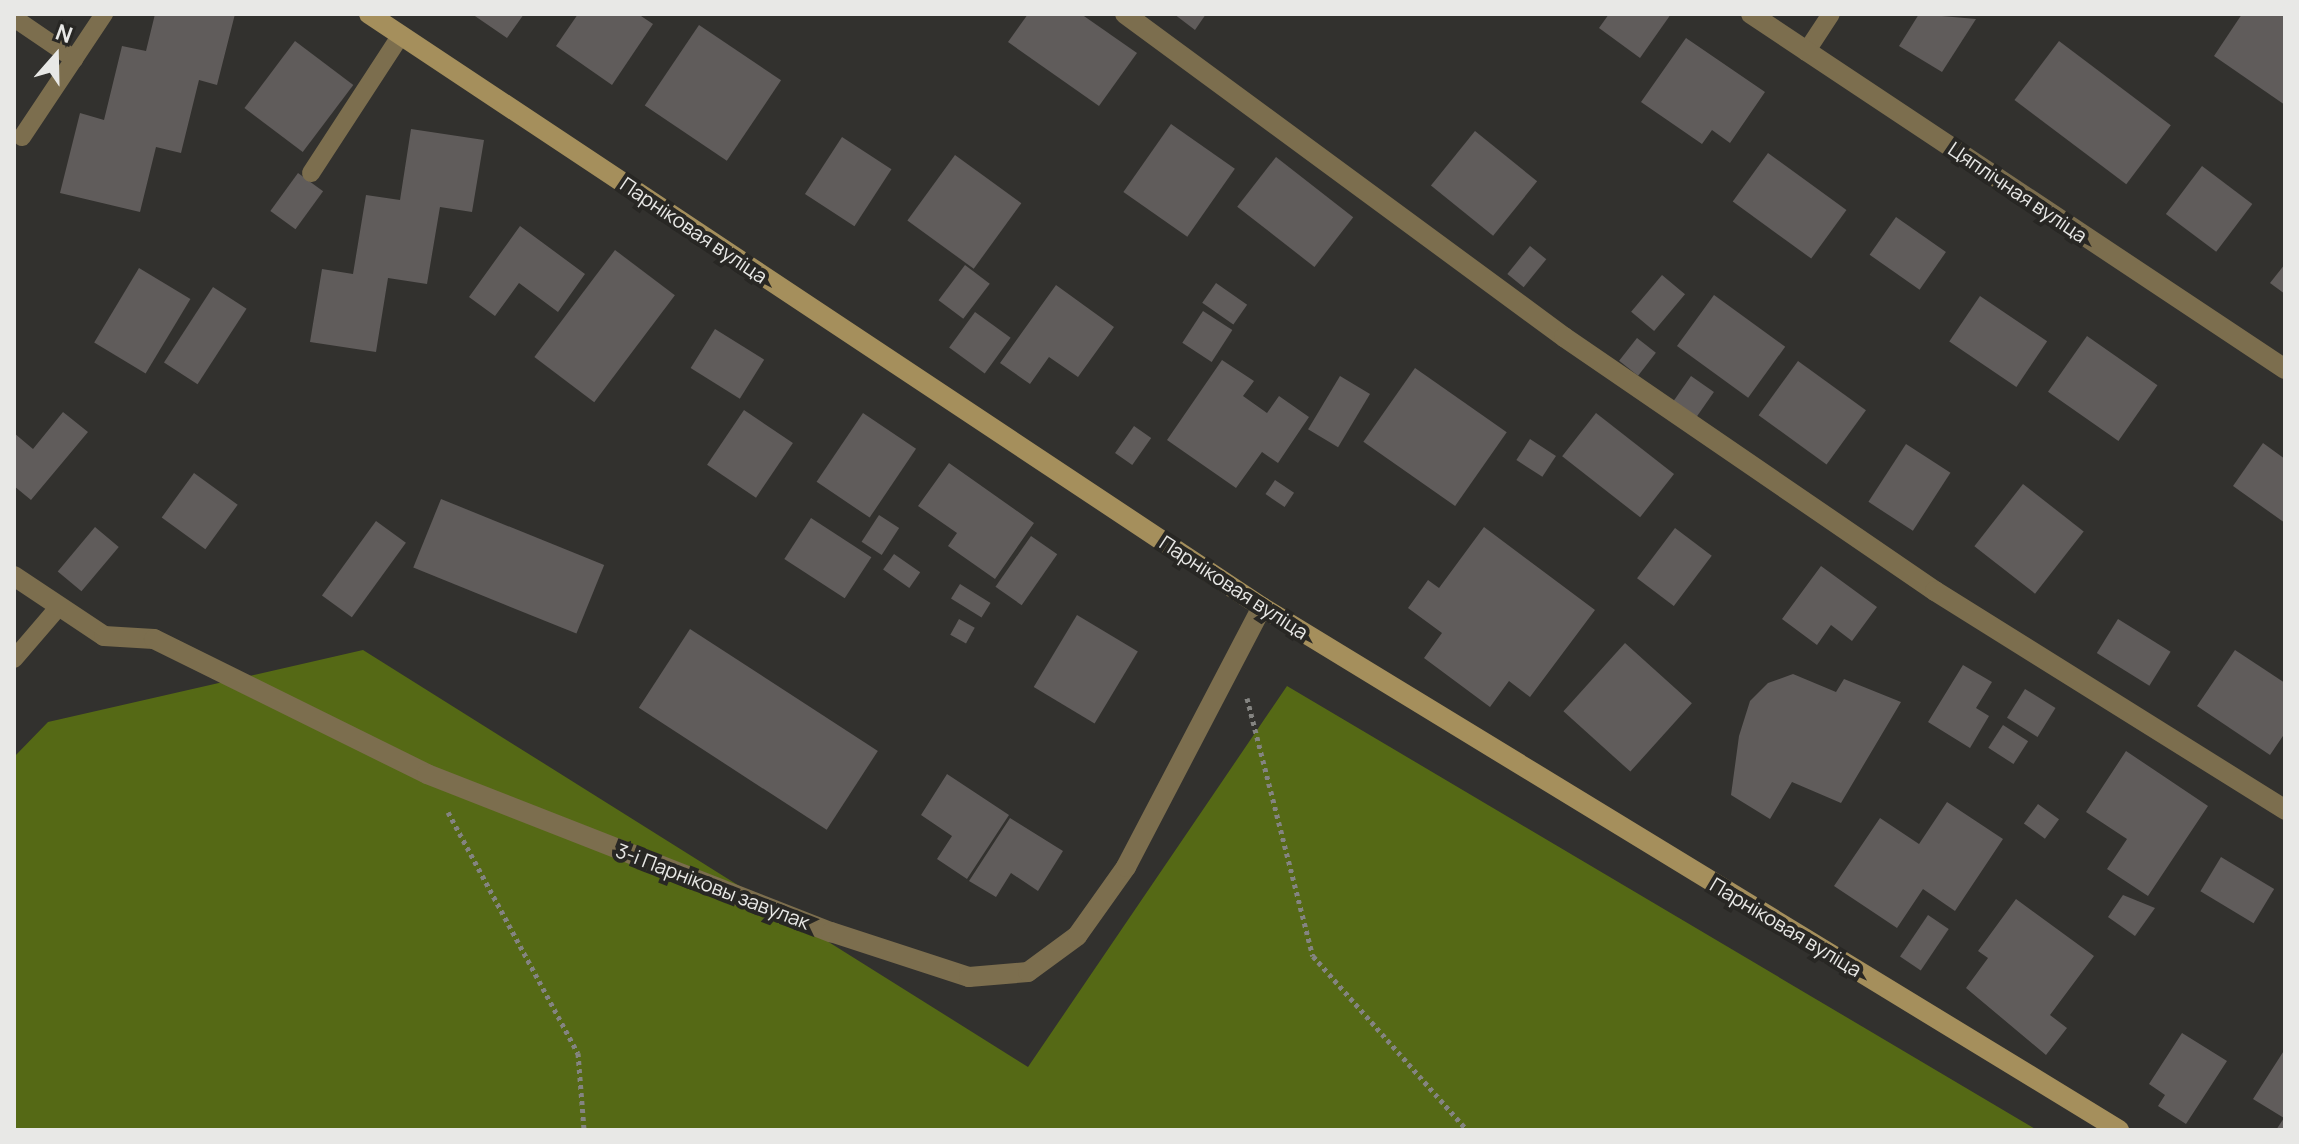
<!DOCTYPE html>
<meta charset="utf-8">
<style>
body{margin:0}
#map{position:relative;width:2299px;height:1144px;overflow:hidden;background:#32312e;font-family:Manrope,sans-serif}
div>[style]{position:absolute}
.forest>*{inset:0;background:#556915}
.building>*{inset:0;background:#605c5b;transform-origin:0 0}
.path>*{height:5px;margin-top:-2.5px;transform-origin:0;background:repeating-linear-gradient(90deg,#848481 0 4px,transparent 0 8px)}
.lane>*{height:18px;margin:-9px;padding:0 9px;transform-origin:9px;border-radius:9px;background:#7c6e4e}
.street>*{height:20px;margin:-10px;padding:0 10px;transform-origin:10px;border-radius:10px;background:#7c6e4e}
.secondary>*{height:20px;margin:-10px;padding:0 10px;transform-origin:10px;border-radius:10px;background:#a58f5c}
span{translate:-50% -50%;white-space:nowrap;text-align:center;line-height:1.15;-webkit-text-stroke:8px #282724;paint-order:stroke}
.street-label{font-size:20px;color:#e8e8e6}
.frame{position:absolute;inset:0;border:16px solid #e8e8e6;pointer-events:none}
.north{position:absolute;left:16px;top:16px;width:80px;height:80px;-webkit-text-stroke:6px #282724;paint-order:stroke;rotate:20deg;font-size:22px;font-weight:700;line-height:32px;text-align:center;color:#e8e8e6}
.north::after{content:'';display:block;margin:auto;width:28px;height:36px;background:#e8e8e6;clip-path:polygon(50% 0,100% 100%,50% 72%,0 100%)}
</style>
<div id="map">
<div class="forest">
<div style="clip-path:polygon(363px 650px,1028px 1067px,1287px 686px,2037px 1130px,14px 1130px,14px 757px,48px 722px)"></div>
</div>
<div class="building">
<div style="clip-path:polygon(155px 14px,235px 14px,217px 85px,199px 80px,181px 153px,156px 147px,140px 212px,60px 193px,80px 113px,104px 120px,122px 46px,146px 51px)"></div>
<div style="clip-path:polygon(472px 14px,524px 14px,507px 38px)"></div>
<div style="clip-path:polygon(578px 14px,638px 14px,653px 24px,612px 85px,556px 46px)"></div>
<div style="clip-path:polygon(1028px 14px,1081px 14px,1137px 53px,1099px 106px,1008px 42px)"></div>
<div style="clip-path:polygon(1174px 14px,1206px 14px,1195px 30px)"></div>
<div style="clip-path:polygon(1609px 14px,1671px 14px,1640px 58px,1599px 28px)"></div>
<div style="clip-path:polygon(1919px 14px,1976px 19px,1942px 72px,1899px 46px)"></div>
<div style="clip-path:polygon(2242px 14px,2285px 14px,2285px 105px,2214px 56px)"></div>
<div style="left:699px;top:25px;width:99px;height:97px;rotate:34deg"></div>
<div style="clip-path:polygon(1686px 38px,1765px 92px,1730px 143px,1712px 130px,1702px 144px,1641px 102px)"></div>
<div style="left:295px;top:41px;width:73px;height:84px;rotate:37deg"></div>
<div style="left:2059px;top:41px;width:140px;height:74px;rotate:37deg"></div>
<div style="left:1171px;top:124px;width:78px;height:83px;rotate:35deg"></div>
<div style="clip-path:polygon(411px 129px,484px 140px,472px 212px,440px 207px,427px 284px,388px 278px,376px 352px,310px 342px,322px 269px,353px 274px,366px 195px,400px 200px)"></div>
<div style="left:1475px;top:131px;width:80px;height:70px;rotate:39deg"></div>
<div style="left:842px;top:137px;width:59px;height:68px;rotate:33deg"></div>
<div style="left:1768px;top:153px;width:97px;height:60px;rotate:36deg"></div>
<div style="left:955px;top:155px;width:82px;height:81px;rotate:36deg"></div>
<div style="left:1276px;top:157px;width:98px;height:63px;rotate:38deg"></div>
<div style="left:2202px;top:166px;width:63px;height:60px;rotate:37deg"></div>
<div style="left:298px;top:173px;width:31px;height:47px;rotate:36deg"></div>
<div style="left:1896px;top:217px;width:61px;height:46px;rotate:35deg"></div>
<div style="clip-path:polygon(520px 226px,585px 274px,558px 312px,519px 283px,495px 316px,469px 297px)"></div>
<div style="left:1530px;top:246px;width:21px;height:36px;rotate:39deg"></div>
<div style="left:615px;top:250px;width:75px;height:134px;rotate:37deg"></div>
<div style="clip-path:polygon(2285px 264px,2285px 294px,2270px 283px)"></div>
<div style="left:965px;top:265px;width:31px;height:44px;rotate:37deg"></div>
<div style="left:139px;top:268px;width:60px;height:87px;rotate:31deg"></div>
<div style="left:1662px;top:275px;width:30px;height:48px;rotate:40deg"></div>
<div style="left:1216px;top:283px;width:38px;height:24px;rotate:35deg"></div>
<div style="clip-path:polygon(1056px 285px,1114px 327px,1078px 377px,1049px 357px,1030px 384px,1000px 363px)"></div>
<div style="left:213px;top:287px;width:40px;height:90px;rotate:33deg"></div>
<div style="left:1714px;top:295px;width:88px;height:63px;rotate:36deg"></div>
<div style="left:1980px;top:296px;width:81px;height:55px;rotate:34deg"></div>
<div style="left:1203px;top:311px;width:35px;height:38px;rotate:33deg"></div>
<div style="left:975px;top:312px;width:44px;height:44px;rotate:36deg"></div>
<div style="left:715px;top:329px;width:58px;height:46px;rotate:32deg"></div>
<div style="left:2087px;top:336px;width:86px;height:68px;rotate:35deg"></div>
<div style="left:1637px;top:338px;width:24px;height:29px;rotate:38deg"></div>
<div style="clip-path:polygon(1222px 360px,1254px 381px,1243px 396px,1267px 413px,1279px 396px,1309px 417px,1278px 463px,1262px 452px,1236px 488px,1167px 440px)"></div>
<div style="left:1798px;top:361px;width:84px;height:67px;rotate:36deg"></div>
<div style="left:1415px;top:368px;width:112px;height:90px;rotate:35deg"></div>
<div style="left:1340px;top:376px;width:35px;height:62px;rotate:31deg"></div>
<div style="left:1691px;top:376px;width:28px;height:31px;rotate:35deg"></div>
<div style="left:744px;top:410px;width:59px;height:66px;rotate:34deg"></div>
<div style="clip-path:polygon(63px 412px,88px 432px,31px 500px,14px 486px,14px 433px,33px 449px)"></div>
<div style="left:863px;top:413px;width:64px;height:83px;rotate:34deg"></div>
<div style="left:1596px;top:413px;width:99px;height:55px;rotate:38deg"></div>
<div style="left:1134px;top:426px;width:21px;height:33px;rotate:35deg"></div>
<div style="left:1530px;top:439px;width:31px;height:25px;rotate:33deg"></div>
<div style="clip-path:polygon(2263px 443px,2285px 459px,2285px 523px,2233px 486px)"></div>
<div style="left:1906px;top:444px;width:53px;height:69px;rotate:33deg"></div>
<div style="clip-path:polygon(949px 463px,1034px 523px,995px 579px,948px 546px,957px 533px,918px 506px)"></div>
<div style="left:194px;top:473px;width:54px;height:55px;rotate:36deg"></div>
<div style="left:1275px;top:480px;width:23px;height:17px;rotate:34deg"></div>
<div style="left:2023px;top:484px;width:77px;height:79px;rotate:38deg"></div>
<div style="left:441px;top:499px;width:176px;height:74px;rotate:22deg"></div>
<div style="left:879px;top:515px;width:24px;height:32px;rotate:33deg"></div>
<div style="left:811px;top:518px;width:72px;height:49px;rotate:33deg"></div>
<div style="left:376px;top:521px;width:37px;height:92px;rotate:36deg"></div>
<div style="left:95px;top:527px;width:31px;height:58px;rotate:40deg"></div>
<div style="clip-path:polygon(1484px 527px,1595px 610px,1530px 697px,1509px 681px,1490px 707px,1424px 658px,1442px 633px,1408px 608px,1428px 580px,1439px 588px)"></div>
<div style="left:1675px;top:528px;width:46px;height:63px;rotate:37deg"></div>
<div style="left:1031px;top:536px;width:32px;height:62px;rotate:35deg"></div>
<div style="left:894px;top:554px;width:32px;height:19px;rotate:35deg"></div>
<div style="clip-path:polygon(1821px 566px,1877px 607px,1852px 641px,1831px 625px,1817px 645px,1782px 619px)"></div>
<div style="left:960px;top:584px;width:36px;height:17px;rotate:32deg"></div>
<div style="left:1077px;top:615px;width:71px;height:84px;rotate:31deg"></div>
<div style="left:959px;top:619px;width:18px;height:18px;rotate:29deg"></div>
<div style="left:2118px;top:619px;width:62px;height:40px;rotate:32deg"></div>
<div style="left:690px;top:629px;width:224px;height:94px;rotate:33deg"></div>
<div style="left:1625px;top:643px;width:90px;height:92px;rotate:42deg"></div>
<div style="clip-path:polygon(2235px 650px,2285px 683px,2285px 733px,2270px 755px,2197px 706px)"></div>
<div style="clip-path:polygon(1963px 665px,1992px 682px,1976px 708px,1989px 716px,1970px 748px,1928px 722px)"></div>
<div style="clip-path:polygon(1793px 674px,1836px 692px,1844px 679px,1901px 702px,1841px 803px,1792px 782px,1770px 819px,1731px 795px,1739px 736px,1750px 701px,1768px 683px)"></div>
<div style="left:2025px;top:689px;width:36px;height:34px;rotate:32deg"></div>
<div style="left:2003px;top:725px;width:30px;height:27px;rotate:33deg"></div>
<div style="clip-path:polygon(2126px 751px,2208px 806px,2148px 896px,2107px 869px,2127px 839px,2086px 812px)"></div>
<div style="clip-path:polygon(947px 774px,1009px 815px,967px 879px,937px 859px,952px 836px,921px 815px)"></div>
<div style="clip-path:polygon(1947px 802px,2003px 839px,1955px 911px,1923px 889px,1897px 928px,1834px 886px,1880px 818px,1919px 844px)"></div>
<div style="left:2038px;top:804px;width:26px;height:24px;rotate:36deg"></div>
<div style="clip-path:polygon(1010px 818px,1063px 851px,1038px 891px,1011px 873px,996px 897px,969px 881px)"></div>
<div style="left:2221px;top:857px;width:62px;height:40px;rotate:31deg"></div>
<div style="clip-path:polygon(2123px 895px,2155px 908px,2135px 936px,2108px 917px)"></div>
<div style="clip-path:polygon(2016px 899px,2094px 956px,2050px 1015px,2067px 1028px,2046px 1055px,1966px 988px,1988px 958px,1978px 951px)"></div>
<div style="left:1928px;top:915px;width:25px;height:50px;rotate:34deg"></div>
<div style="clip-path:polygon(2182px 1033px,2227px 1061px,2186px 1124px,2158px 1106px,2165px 1095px,2149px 1084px)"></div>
<div style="clip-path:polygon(2285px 1049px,2285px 1130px,2276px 1130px,2284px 1118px,2253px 1099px)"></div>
</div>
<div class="path">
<div style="left:1247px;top:698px;width:266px;rotate:75.7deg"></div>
<div style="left:1313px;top:956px;width:232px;rotate:48.5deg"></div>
<div style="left:448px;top:812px;width:274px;rotate:61.7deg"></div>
<div style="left:578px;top:1053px;width:77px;rotate:85.5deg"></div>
</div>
<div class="lane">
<div style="left:14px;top:18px;width:73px;rotate:34.3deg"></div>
<div style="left:1806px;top:52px;width:45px;rotate:-56.7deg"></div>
<div style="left:22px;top:137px;width:148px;rotate:-56.3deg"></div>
<div style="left:311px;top:173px;width:165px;rotate:-56.9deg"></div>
<div style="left:14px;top:659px;width:66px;rotate:-49.3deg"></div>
</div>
<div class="street">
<div style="left:1125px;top:14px;width:545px;rotate:36.34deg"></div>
<div style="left:1564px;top:337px;width:450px;rotate:34.4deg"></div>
<div style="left:1935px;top:591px;width:413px;rotate:32deg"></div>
<div style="left:1751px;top:14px;width:641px;rotate:33.62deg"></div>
<div style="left:14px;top:576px;width:108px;rotate:33.7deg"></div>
<div style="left:104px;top:636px;width:50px;rotate:3.4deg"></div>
<div style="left:154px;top:639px;width:305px;rotate:26.3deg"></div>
<div style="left:427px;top:774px;width:434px;rotate:21.4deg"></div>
<div style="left:831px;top:932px;width:145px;rotate:18.1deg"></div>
<div style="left:969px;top:977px;width:59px;rotate:-4.8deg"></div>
<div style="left:1028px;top:972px;width:61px;rotate:-36.3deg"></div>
<div style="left:1077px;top:936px;width:85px;rotate:-54.6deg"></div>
<div style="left:1126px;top:867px;width:293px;rotate:-62.4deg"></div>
</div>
<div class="secondary">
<div style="left:369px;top:14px;width:1072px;rotate:33.59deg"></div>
<div style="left:1262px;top:607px;width:1004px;rotate:31.39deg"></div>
</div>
<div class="street-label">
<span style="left:2018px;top:192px;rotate:34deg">Цяплічная вуліца</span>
<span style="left:694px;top:230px;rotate:34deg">Парніковая вуліца</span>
<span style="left:1234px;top:587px;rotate:33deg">Парніковая вуліца</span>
<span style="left:713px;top:886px;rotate:21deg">3-і Парніковы завулак</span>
<span style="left:1786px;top:927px;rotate:31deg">Парніковая вуліца</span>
</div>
<div class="frame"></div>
<div class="north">N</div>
</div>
